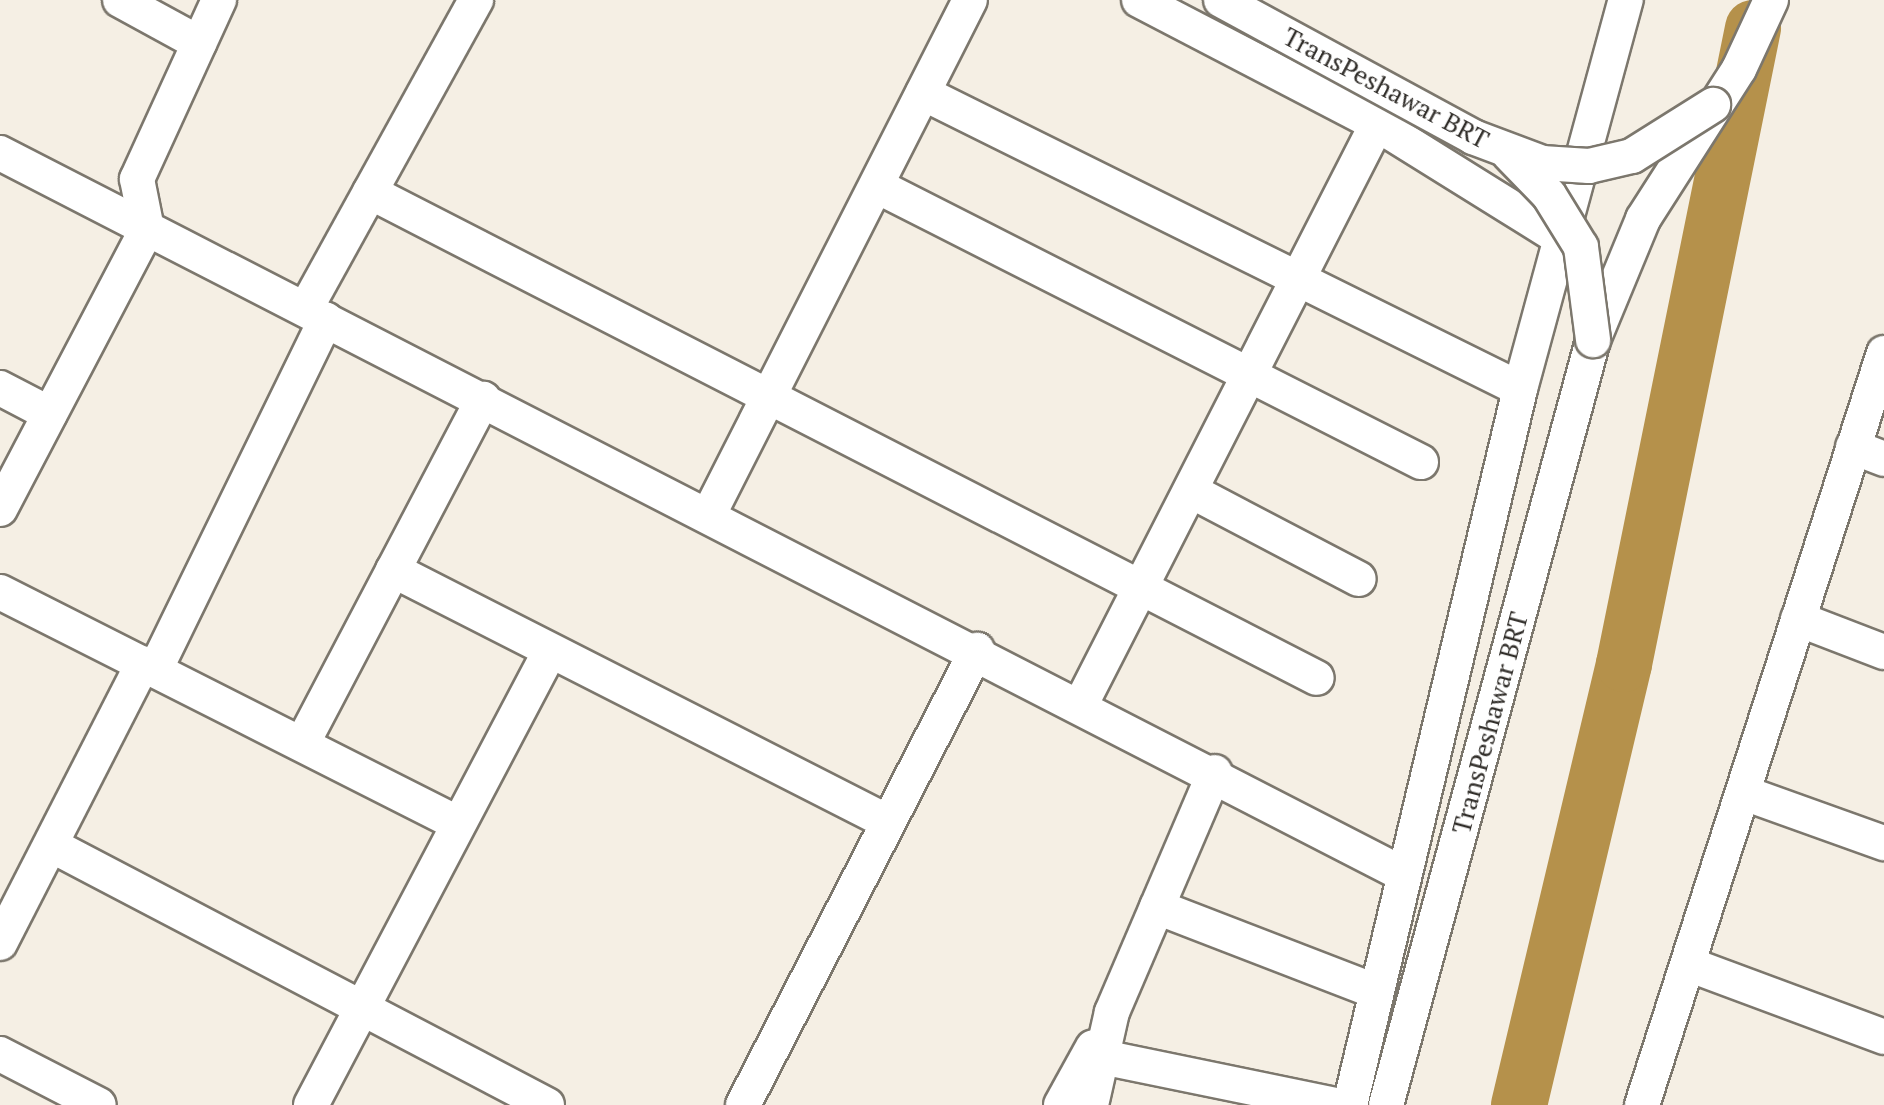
<!DOCTYPE html>
<style>
body{margin:0}
#map{position:relative;width:1884px;height:1105px;overflow:hidden;background:#f5efe4;font-family:"PT Serif",serif}
div>[style]{position:absolute}
.river>*{height:56px;margin:-28px;padding:0 28px;transform-origin:28px;border-radius:28px;background:#b5914b}
.roads{filter:drop-shadow(2px 0 #7c776d) drop-shadow(-2px 0 #7c776d) drop-shadow(0 2px #7c776d) drop-shadow(0 -2px #7c776d)}
.minor>*{height:34px;margin:-17px;padding:0 17px;transform-origin:17px;border-radius:17px;background:#fff}
.bridges{filter:drop-shadow(2px 0 #7c776d) drop-shadow(-2px 0 #7c776d) drop-shadow(0 2px #7c776d) drop-shadow(0 -2px #7c776d)}
.minor-bridge>*{height:34px;margin:-17px;padding:0 17px;transform-origin:17px;border-radius:17px;background:#fff}
span{translate:-50% -50%;white-space:nowrap;text-align:center;line-height:1.15;-webkit-text-stroke:7px #fff;paint-order:stroke}
.street-label{font-size:26px;color:#312e2a}
</style>
<div id="map">
<div class="river">
<div style="left:1519px;top:1105px;width:453px;rotate:-76.6deg"></div>
<div style="left:1624px;top:664px;width:649px;rotate:-78.53deg"></div>
</div>
<div class="roads">
<div class="minor">
<div style="left:120px;top:0;width:90px;rotate:28.6deg"></div>
<div style="left:1139px;top:0;width:268px;rotate:27.5deg"></div>
<div style="left:1377px;top:124px;width:218px;rotate:31.9deg"></div>
<div style="left:923px;top:93px;width:666px;rotate:26.37deg"></div>
<div style="left:0;top:153px;width:1577px;rotate:27.2deg"></div>
<div style="left:877px;top:186px;width:610px;rotate:26.9deg"></div>
<div style="left:370px;top:192px;width:1064px;rotate:27.17deg"></div>
<div style="left:306px;top:308px;width:352px;rotate:-61.1deg"></div>
<div style="left:0;top:388px;width:56px;rotate:27.5deg"></div>
<div style="left:1853px;top:447px;width:33px;rotate:21deg"></div>
<div style="left:1193px;top:492px;width:187px;rotate:27.7deg"></div>
<div style="left:0;top:509px;width:316px;rotate:-62.3deg"></div>
<div style="left:147px;top:229px;width:51px;rotate:-101.3deg"></div>
<div style="left:137px;top:179px;width:197px;rotate:-65.4deg"></div>
<div style="left:709px;top:514px;width:576px;rotate:-63.08deg"></div>
<div style="left:393px;top:570px;width:555px;rotate:26.98deg"></div>
<div style="left:0;top:592px;width:512px;rotate:26.82deg"></div>
<div style="left:1798px;top:619px;width:92px;rotate:21deg"></div>
<div style="left:155px;top:670px;width:390px;rotate:-64deg"></div>
<div style="left:1081px;top:704px;width:651px;rotate:-62.96deg"></div>
<div style="left:302px;top:744px;width:390px;rotate:-62.3deg"></div>
<div style="left:1744px;top:793px;width:149px;rotate:19.7deg"></div>
<div style="left:51px;top:845px;width:560px;rotate:27.66deg"></div>
<div style="left:1157px;top:907px;width:234px;rotate:21.1deg"></div>
<div style="left:0;top:943px;width:314px;rotate:-62.9deg"></div>
<div style="left:1688px;top:964px;width:209px;rotate:20.4deg"></div>
<div style="left:0;top:1054px;width:111px;rotate:27.3deg"></div>
<div style="left:1102px;top:1057px;width:238px;rotate:11.6deg"></div>
<div style="left:311px;top:1105px;width:511px;rotate:-62.23deg"></div>
<div style="left:743px;top:1105px;width:512px;rotate:-62.78deg"></div>
<div style="left:1061px;top:1105px;width:66px;rotate:-61.1deg"></div>
<div style="left:1091px;top:1105px;width:95px;rotate:-77.3deg"></div>
<div style="left:1112px;top:1012px;width:261px;rotate:-66.8deg"></div>
<div style="left:1350px;top:1105px;width:736px;rotate:-76.64deg"></div>
<div style="left:1520px;top:389px;width:403px;rotate:-74.8deg"></div>
<div style="left:1386px;top:1105px;width:793px;rotate:-74.86deg"></div>
<div style="left:1593px;top:340px;width:131px;rotate:-67.5deg"></div>
<div style="left:1643px;top:219px;width:178px;rotate:-57.4deg"></div>
<div style="left:1739px;top:69px;width:76px;rotate:-65.1deg"></div>
<div style="left:1642px;top:1105px;width:790px;rotate:-72.16deg"></div>
</div>
</div>
<div class="bridges">
<div class="minor-bridge">
<div style="left:1221px;top:0;width:287px;rotate:28.5deg"></div>
<div style="left:1473px;top:137px;width:74px;rotate:20.6deg"></div>
<div style="left:1542px;top:163px;width:47px;rotate:3.7deg"></div>
<div style="left:1589px;top:166px;width:44px;rotate:-13.1deg"></div>
<div style="left:1632px;top:156px;width:96px;rotate:-32.2deg"></div>
<div style="left:1509px;top:154px;width:57px;rotate:45.7deg"></div>
<div style="left:1549px;top:195px;width:61px;rotate:58.4deg"></div>
<div style="left:1581px;top:247px;width:94px;rotate:82.6deg"></div>
</div>
</div>
<div class="street-label">
<span style="left:1386px;top:88px;rotate:28deg">TransPeshawar BRT</span>
<span style="left:1490px;top:723px;rotate:-75deg">TransPeshawar BRT</span>
</div>
</div>
